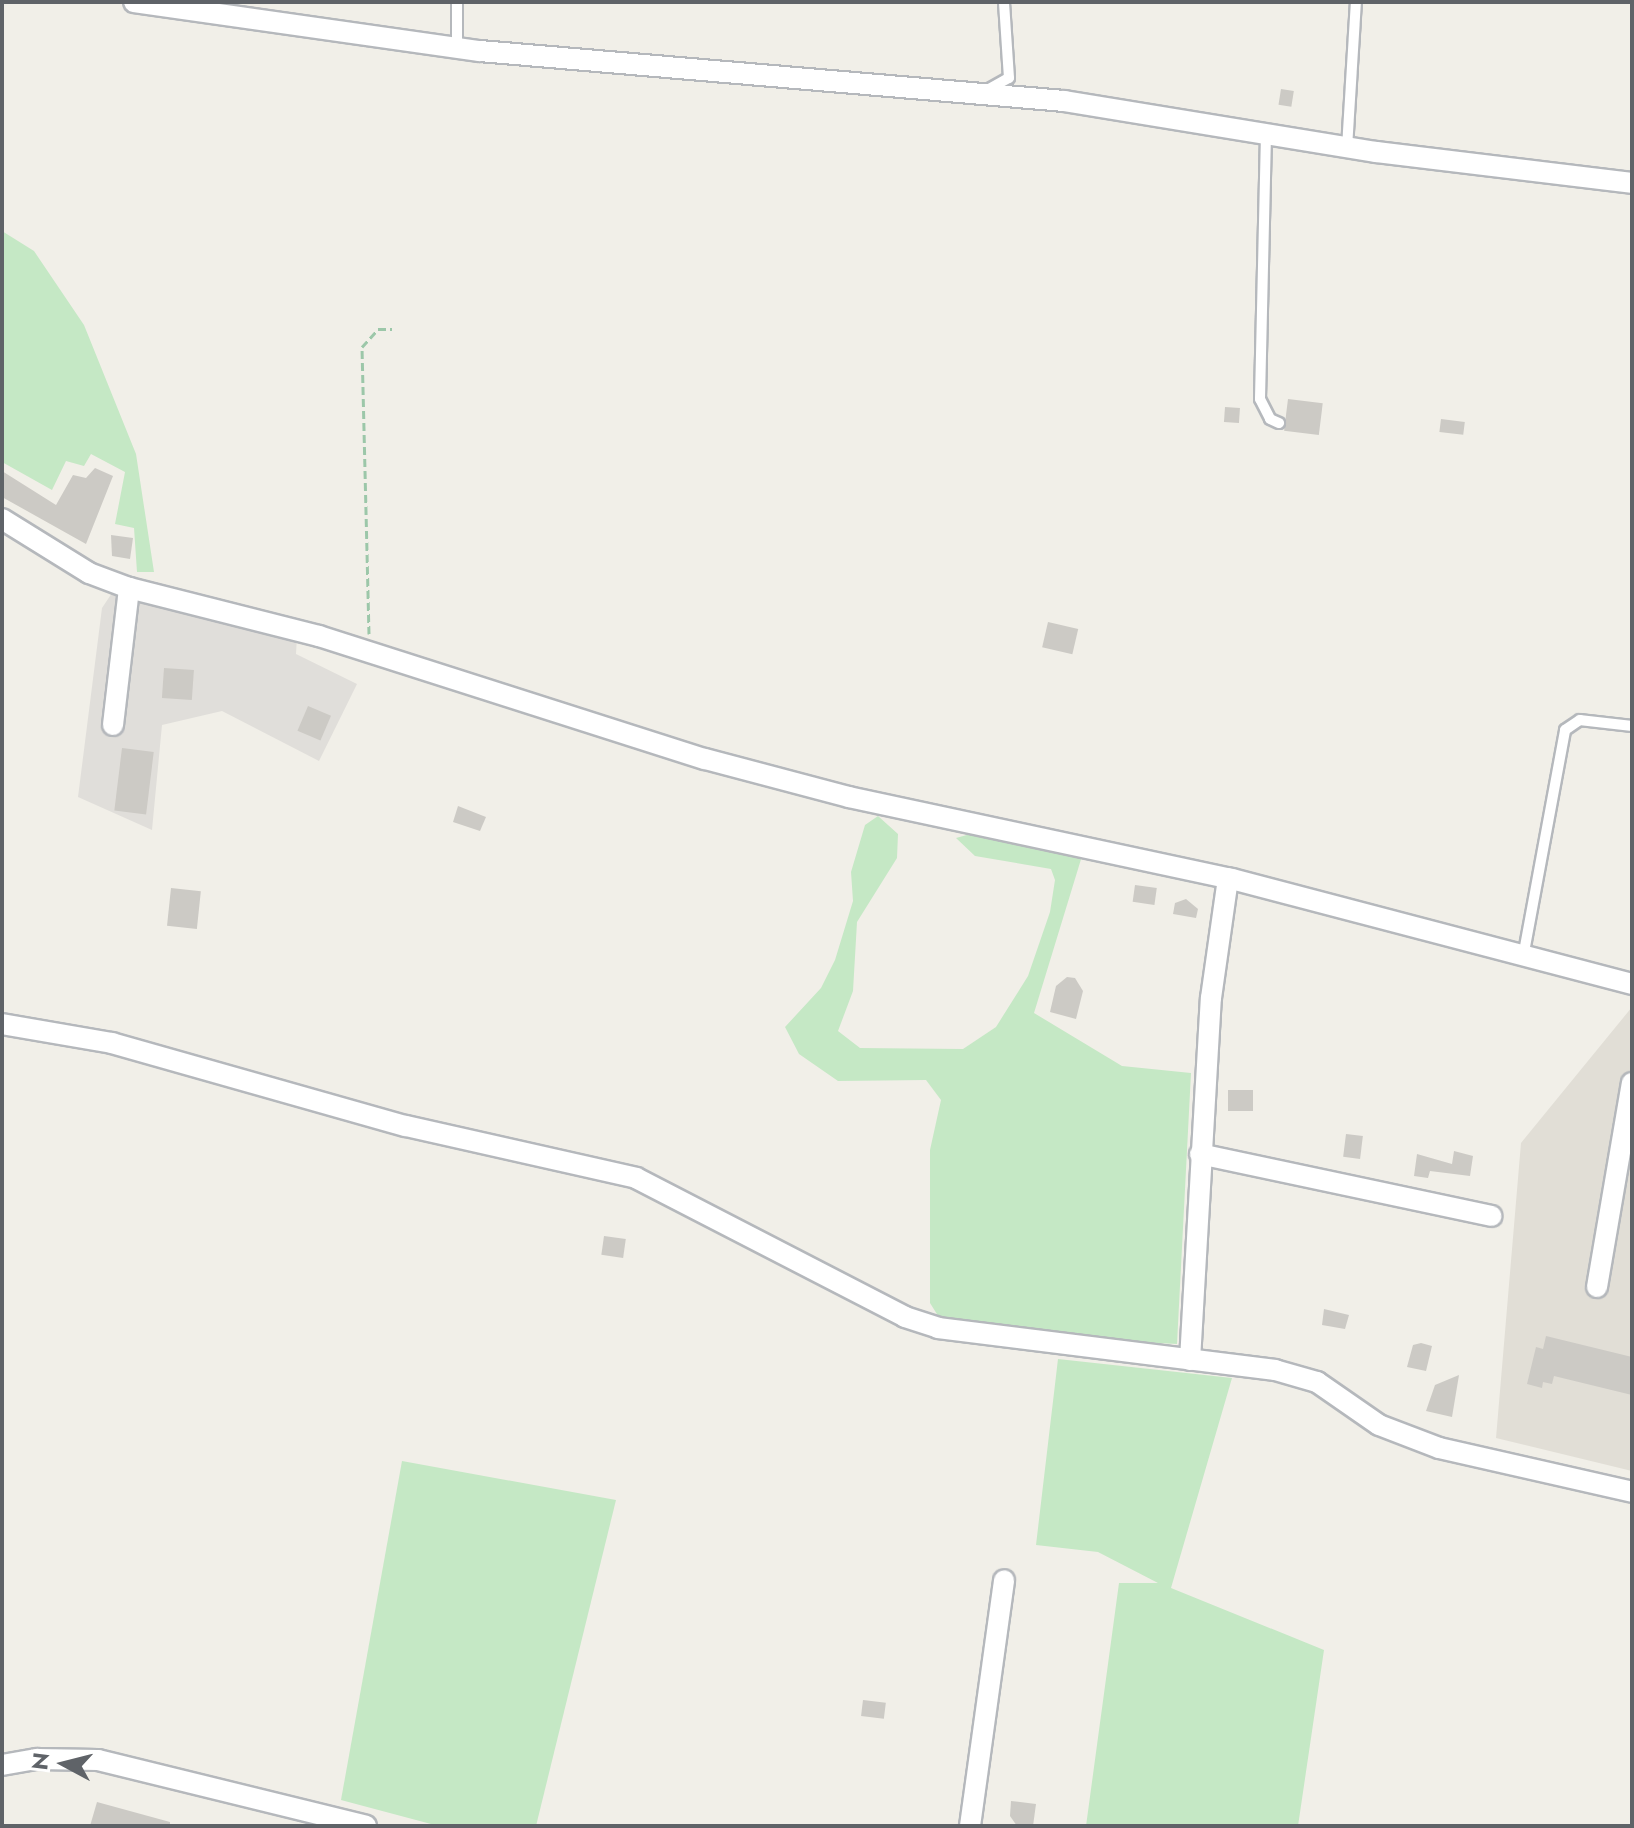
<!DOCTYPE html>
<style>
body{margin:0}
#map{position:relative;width:1634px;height:1828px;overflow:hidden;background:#f1efe8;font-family:Jost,sans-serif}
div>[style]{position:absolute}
.industrial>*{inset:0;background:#e0deda}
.education>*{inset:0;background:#e1ded6}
.green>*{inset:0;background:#c5e8c5}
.building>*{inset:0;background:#cccac5;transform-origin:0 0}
.path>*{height:3px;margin-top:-1.5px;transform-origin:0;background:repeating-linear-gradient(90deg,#9cc7a9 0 8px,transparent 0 12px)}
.roads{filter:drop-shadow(2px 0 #b5b8bc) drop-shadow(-2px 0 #b5b8bc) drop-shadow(0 2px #b5b8bc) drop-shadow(0 -2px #b5b8bc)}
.service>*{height:10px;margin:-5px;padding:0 5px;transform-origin:5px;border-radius:5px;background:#fff}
.minor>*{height:20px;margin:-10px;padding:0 10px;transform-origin:10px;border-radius:10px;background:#fff}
span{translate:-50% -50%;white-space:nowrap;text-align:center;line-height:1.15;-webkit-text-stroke:7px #fff;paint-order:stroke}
.frame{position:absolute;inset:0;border:4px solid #5f6368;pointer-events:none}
.north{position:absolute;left:24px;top:1724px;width:80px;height:80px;-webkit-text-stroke:6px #fff;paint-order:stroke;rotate:277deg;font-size:22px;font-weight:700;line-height:32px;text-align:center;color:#5f6368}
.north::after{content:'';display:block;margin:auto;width:28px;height:36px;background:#5f6368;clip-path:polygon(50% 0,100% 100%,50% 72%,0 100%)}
</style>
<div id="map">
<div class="industrial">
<div style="clip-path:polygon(112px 593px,297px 637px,296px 654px,357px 684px,319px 761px,222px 711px,162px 725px,152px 830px,78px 797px,102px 608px)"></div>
</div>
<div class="education">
<div style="clip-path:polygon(1632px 1007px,1630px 1155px,1632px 1471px,1496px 1438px,1521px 1143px)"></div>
</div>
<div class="green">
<div style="clip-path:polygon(2px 231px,34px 251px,84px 325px,136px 454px,154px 572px,137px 572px,134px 528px,115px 524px,125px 472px,91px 454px,84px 466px,66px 461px,52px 490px,2px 462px)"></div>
<div style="clip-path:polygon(878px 816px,898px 834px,897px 858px,857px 922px,853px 991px,838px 1031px,860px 1048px,963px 1049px,996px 1027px,1028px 976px,1050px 912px,1055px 880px,1051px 869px,975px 856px,956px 838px,974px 833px,1082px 856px,1034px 1013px,1122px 1066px,1191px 1073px,1177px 1344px,1081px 1339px,940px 1319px,930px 1303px,930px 1150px,941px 1100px,926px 1080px,838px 1081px,799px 1054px,785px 1027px,821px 988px,835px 960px,853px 901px,851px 872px,865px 825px)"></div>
<div style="clip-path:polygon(1058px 1359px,1232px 1378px,1171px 1588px,1324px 1650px,1298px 1826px,1086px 1826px,1119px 1583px,1158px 1583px,1098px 1552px,1036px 1545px)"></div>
<div style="clip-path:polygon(402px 1461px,616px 1500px,536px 1826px,431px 1824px,341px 1800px)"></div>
</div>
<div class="building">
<div style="left:1281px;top:89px;width:13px;height:16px;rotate:9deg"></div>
<div style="left:1288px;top:399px;width:35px;height:32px;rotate:7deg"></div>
<div style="left:1225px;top:407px;width:15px;height:15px;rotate:4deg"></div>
<div style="left:1441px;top:419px;width:24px;height:13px;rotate:7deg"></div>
<div style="clip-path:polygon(95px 468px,113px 476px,86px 544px,2px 497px,2px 471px,56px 505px,73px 475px,86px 478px)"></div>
<div style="clip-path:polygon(111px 535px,133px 538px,130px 559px,112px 556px)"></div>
<div style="left:1048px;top:622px;width:31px;height:26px;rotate:13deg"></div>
<div style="left:164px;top:668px;width:30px;height:30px;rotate:4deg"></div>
<div style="left:308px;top:706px;width:25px;height:27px;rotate:23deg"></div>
<div style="left:122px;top:748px;width:32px;height:63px;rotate:7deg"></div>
<div style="clip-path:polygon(458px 806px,486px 817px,480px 831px,453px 822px)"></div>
<div style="left:1135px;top:885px;width:22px;height:17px;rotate:8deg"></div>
<div style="left:171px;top:888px;width:30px;height:38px;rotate:6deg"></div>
<div style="clip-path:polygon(1186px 899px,1198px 909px,1196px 918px,1173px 914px,1175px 903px)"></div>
<div style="clip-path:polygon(1067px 977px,1075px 978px,1083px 991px,1076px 1019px,1050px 1012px,1056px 986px)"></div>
<div style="left:1228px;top:1090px;width:25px;height:21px"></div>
<div style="left:1346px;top:1134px;width:17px;height:23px;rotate:7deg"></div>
<div style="clip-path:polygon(1454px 1151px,1473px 1156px,1470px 1176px,1430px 1171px,1428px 1178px,1414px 1176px,1417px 1154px,1452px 1164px)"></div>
<div style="left:604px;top:1236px;width:22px;height:19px;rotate:8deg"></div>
<div style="clip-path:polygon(1324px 1309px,1349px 1315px,1345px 1329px,1322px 1325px)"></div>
<div style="clip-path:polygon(1546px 1336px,1632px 1357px,1632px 1395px,1554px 1376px,1552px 1384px,1543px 1382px,1542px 1388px,1527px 1384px,1536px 1347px,1543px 1349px)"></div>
<div style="clip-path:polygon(1421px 1343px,1432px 1346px,1426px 1371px,1407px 1367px,1413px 1345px)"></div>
<div style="clip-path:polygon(1459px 1375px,1452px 1417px,1426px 1411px,1435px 1385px)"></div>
<div style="left:863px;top:1700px;width:23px;height:16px;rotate:7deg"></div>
<div style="clip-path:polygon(1011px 1801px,1036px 1804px,1033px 1826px,1017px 1826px,1010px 1816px)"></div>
<div style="clip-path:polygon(97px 1802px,170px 1822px,170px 1826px,90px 1826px)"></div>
</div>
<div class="path">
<div style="left:369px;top:634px;width:287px;rotate:-91.4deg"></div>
<div style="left:362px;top:347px;width:24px;rotate:-48deg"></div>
<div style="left:378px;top:329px;width:14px"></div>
</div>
<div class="roads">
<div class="service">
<div style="left:457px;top:48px;width:46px;rotate:-90deg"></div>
<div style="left:987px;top:90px;width:25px;rotate:-29deg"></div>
<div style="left:1009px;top:78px;width:76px;rotate:-93.8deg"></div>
<div style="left:1266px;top:134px;width:265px;rotate:91.3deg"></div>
<div style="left:1260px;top:399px;width:22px;rotate:63deg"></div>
<div style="left:1270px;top:419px;width:10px;rotate:24deg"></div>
<div style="left:1347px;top:148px;width:146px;rotate:-86.5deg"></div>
<div style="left:1524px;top:952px;width:226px;rotate:-79.5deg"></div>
<div style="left:1565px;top:730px;width:18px;rotate:-34deg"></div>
<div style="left:1580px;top:720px;width:52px;rotate:6.6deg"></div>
</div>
<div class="minor">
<div style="left:134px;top:2px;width:349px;rotate:8.1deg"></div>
<div style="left:480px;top:51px;width:586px;rotate:4.89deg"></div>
<div style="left:1064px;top:101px;width:316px;rotate:9.3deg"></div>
<div style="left:1376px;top:152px;width:258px;rotate:6.9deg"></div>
<div style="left:2px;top:519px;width:102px;rotate:31.8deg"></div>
<div style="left:89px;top:573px;width:43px;rotate:20.6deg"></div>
<div style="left:129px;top:588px;width:196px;rotate:14.2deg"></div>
<div style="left:319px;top:636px;width:405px;rotate:17.7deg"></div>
<div style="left:705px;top:759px;width:149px;rotate:14.8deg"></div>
<div style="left:849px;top:797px;width:392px;rotate:12.1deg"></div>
<div style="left:1232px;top:879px;width:414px;rotate:14.7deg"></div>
<div style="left:113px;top:725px;width:138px;rotate:-83.3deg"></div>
<div style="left:2px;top:1024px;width:112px;rotate:9.8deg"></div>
<div style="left:112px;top:1043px;width:305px;rotate:15.8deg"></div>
<div style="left:406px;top:1126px;width:236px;rotate:12.7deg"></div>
<div style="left:636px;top:1178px;width:303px;rotate:27.3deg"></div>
<div style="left:905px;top:1317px;width:35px;rotate:18deg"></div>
<div style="left:938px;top:1328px;width:340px;rotate:7.1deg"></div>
<div style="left:1275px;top:1370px;width:44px;rotate:15.9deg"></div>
<div style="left:1317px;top:1382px;width:75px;rotate:34.7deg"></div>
<div style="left:1379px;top:1425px;width:64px;rotate:21deg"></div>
<div style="left:1439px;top:1448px;width:198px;rotate:12.8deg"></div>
<div style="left:1200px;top:1154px;width:298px;rotate:12deg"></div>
<div style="left:1597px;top:1287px;width:207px;rotate:-80.3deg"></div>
<div style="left:1190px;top:1360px;width:363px;rotate:-86.7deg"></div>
<div style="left:1211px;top:998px;width:121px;rotate:-81.9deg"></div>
<div style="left:2px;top:1765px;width:36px;rotate:-10deg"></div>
<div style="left:37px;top:1759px;width:61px;rotate:0.9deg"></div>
<div style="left:98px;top:1760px;width:276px;rotate:13.8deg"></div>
<div style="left:970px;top:1826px;width:248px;rotate:-82.1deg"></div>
</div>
</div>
<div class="frame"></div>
<div class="north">N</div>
</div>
